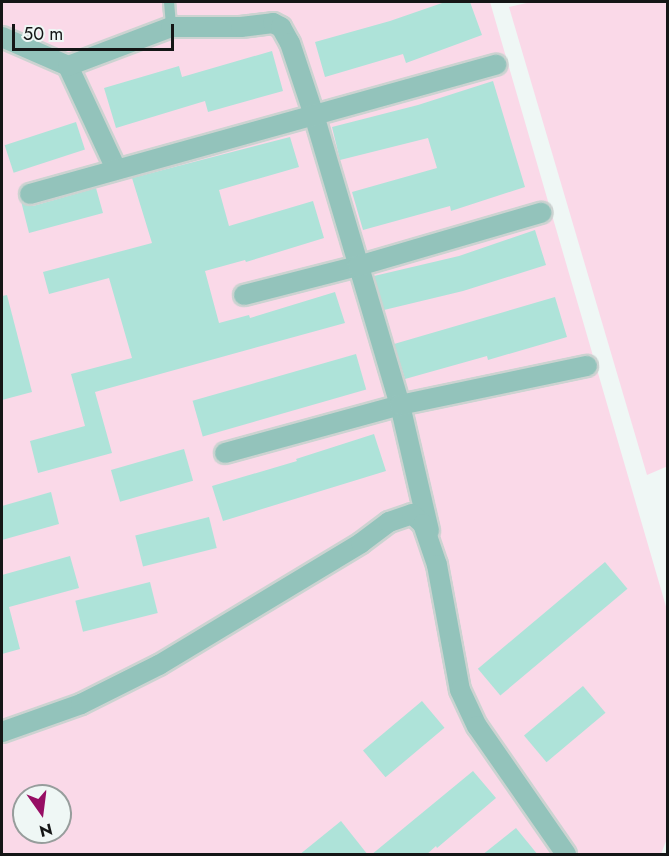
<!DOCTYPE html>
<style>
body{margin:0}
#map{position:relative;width:669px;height:856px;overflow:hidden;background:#eff7f5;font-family:Jost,sans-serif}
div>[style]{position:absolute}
.green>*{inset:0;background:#fad9e8}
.building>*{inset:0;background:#aee3d9;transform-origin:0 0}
.roads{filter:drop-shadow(2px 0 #ccd3d1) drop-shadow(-2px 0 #ccd3d1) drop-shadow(0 2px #ccd3d1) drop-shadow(0 -2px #ccd3d1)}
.service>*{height:10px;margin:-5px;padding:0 5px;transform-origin:5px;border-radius:5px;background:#93c3bb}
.minor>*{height:20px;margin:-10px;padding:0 10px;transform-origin:10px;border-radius:10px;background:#93c3bb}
span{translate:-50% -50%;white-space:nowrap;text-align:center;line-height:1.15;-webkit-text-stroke:5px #eff7f5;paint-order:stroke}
.frame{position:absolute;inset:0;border:3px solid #141616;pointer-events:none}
.north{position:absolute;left:12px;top:784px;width:60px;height:60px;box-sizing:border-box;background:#eff7f5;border:2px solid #979d9c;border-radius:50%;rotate:166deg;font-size:16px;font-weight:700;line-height:24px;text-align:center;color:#141616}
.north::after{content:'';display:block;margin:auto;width:21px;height:27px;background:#970e64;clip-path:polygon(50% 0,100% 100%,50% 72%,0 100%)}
.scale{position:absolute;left:12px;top:24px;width:162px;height:27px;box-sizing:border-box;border:3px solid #141616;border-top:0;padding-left:8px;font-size:18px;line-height:21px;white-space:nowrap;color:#141616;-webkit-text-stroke:4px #eff7f5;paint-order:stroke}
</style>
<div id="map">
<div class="green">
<div style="clip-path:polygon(evenodd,2px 2px,490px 2px,667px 610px,668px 836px,661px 854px,2px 854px,2px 2px,24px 796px,60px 796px,60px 832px,24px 832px,24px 796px)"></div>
<div style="clip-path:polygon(531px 2px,667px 2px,668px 466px,647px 475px,509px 7px)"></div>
</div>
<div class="building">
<div style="clip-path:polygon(445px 2px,470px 2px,482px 35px,406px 63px,403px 54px,325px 77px,315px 42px,390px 21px)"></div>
<div style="clip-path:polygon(272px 51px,283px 91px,208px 112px,205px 101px,116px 128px,104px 88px,179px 66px,182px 77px)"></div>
<div style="clip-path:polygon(493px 81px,525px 187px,451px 211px,450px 206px,363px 230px,352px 192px,437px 168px,428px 138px,340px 160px,332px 127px,418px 105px)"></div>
<div style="left:76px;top:122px;width:29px;height:75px;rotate:72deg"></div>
<div style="clip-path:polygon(290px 137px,299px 167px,219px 190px,229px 226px,313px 201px,324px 238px,246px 262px,245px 260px,205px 271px,219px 323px,249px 315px,250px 318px,335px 292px,345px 323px,95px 392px,112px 453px,38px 473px,30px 441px,85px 426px,71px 374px,132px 358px,109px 278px,49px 294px,43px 272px,152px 243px,132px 178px)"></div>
<div style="clip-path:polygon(96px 188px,103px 213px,29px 233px,21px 201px,33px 206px)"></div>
<div style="clip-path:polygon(535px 230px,546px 265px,463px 291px,384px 310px,374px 276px,459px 256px)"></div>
<div style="clip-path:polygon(7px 295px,32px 392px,2px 400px,2px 296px)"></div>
<div style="clip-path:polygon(555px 297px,567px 337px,488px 360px,487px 356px,405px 379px,394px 344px)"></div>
<div style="left:356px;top:354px;width:37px;height:170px;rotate:74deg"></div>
<div style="clip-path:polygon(374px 434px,386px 471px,223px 521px,212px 486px,297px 461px,296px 459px)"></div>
<div style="left:184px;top:449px;width:33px;height:76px;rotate:74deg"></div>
<div style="clip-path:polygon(51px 492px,59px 524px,2px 540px,2px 506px)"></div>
<div style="left:209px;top:517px;width:32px;height:76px;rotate:76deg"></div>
<div style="clip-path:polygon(70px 556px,79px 588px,9px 607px,20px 649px,2px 654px,2px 575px)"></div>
<div style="left:605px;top:562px;width:35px;height:166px;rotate:50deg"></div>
<div style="left:150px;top:582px;width:32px;height:77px;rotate:76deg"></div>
<div style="left:583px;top:686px;width:35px;height:77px;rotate:50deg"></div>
<div style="left:422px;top:701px;width:35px;height:77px;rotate:50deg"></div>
<div style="clip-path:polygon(473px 771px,496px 798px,437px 848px,436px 846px,426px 855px,371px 855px)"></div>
<div style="clip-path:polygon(341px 821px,368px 855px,299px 855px)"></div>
<div style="clip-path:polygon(516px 828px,538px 855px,482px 855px)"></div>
</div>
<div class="roads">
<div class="service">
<div style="left:169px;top:2px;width:25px;rotate:85deg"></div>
</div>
<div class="minor">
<div style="left:2px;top:37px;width:72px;rotate:23.7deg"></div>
<div style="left:68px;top:66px;width:114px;rotate:65deg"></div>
<div style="left:68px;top:66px;width:110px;rotate:-20.7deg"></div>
<div style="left:171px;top:27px;width:70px"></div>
<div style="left:241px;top:27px;width:32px;rotate:-7deg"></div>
<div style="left:273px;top:23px;width:9px;rotate:27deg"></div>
<div style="left:281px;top:27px;width:18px;rotate:61deg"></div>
<div style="left:290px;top:43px;width:76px;rotate:71.6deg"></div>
<div style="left:314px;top:115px;width:302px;rotate:73.5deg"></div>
<div style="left:400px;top:405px;width:129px;rotate:77deg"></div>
<div style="left:30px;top:194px;width:484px;rotate:-15.5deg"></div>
<div style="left:244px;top:295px;width:118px;rotate:-14.3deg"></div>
<div style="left:358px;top:266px;width:191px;rotate:-16.2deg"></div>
<div style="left:225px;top:453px;width:181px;rotate:-15.3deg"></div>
<div style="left:400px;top:405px;width:191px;rotate:-11.8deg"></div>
<div style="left:2px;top:732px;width:84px;rotate:-19.5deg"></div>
<div style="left:81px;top:704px;width:87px;rotate:-26.6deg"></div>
<div style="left:159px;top:665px;width:236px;rotate:-31.1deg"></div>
<div style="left:361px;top:543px;width:35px;rotate:-37deg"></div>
<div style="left:389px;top:522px;width:24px;rotate:-19deg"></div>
<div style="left:412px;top:514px;width:15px;rotate:42deg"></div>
<div style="left:423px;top:524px;width:43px;rotate:71.1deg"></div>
<div style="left:437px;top:565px;width:127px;rotate:79.6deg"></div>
<div style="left:460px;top:690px;width:40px;rotate:65deg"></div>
<div style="left:477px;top:726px;width:156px;rotate:55.2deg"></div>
</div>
</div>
<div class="frame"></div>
<div class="north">N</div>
<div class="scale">50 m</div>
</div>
